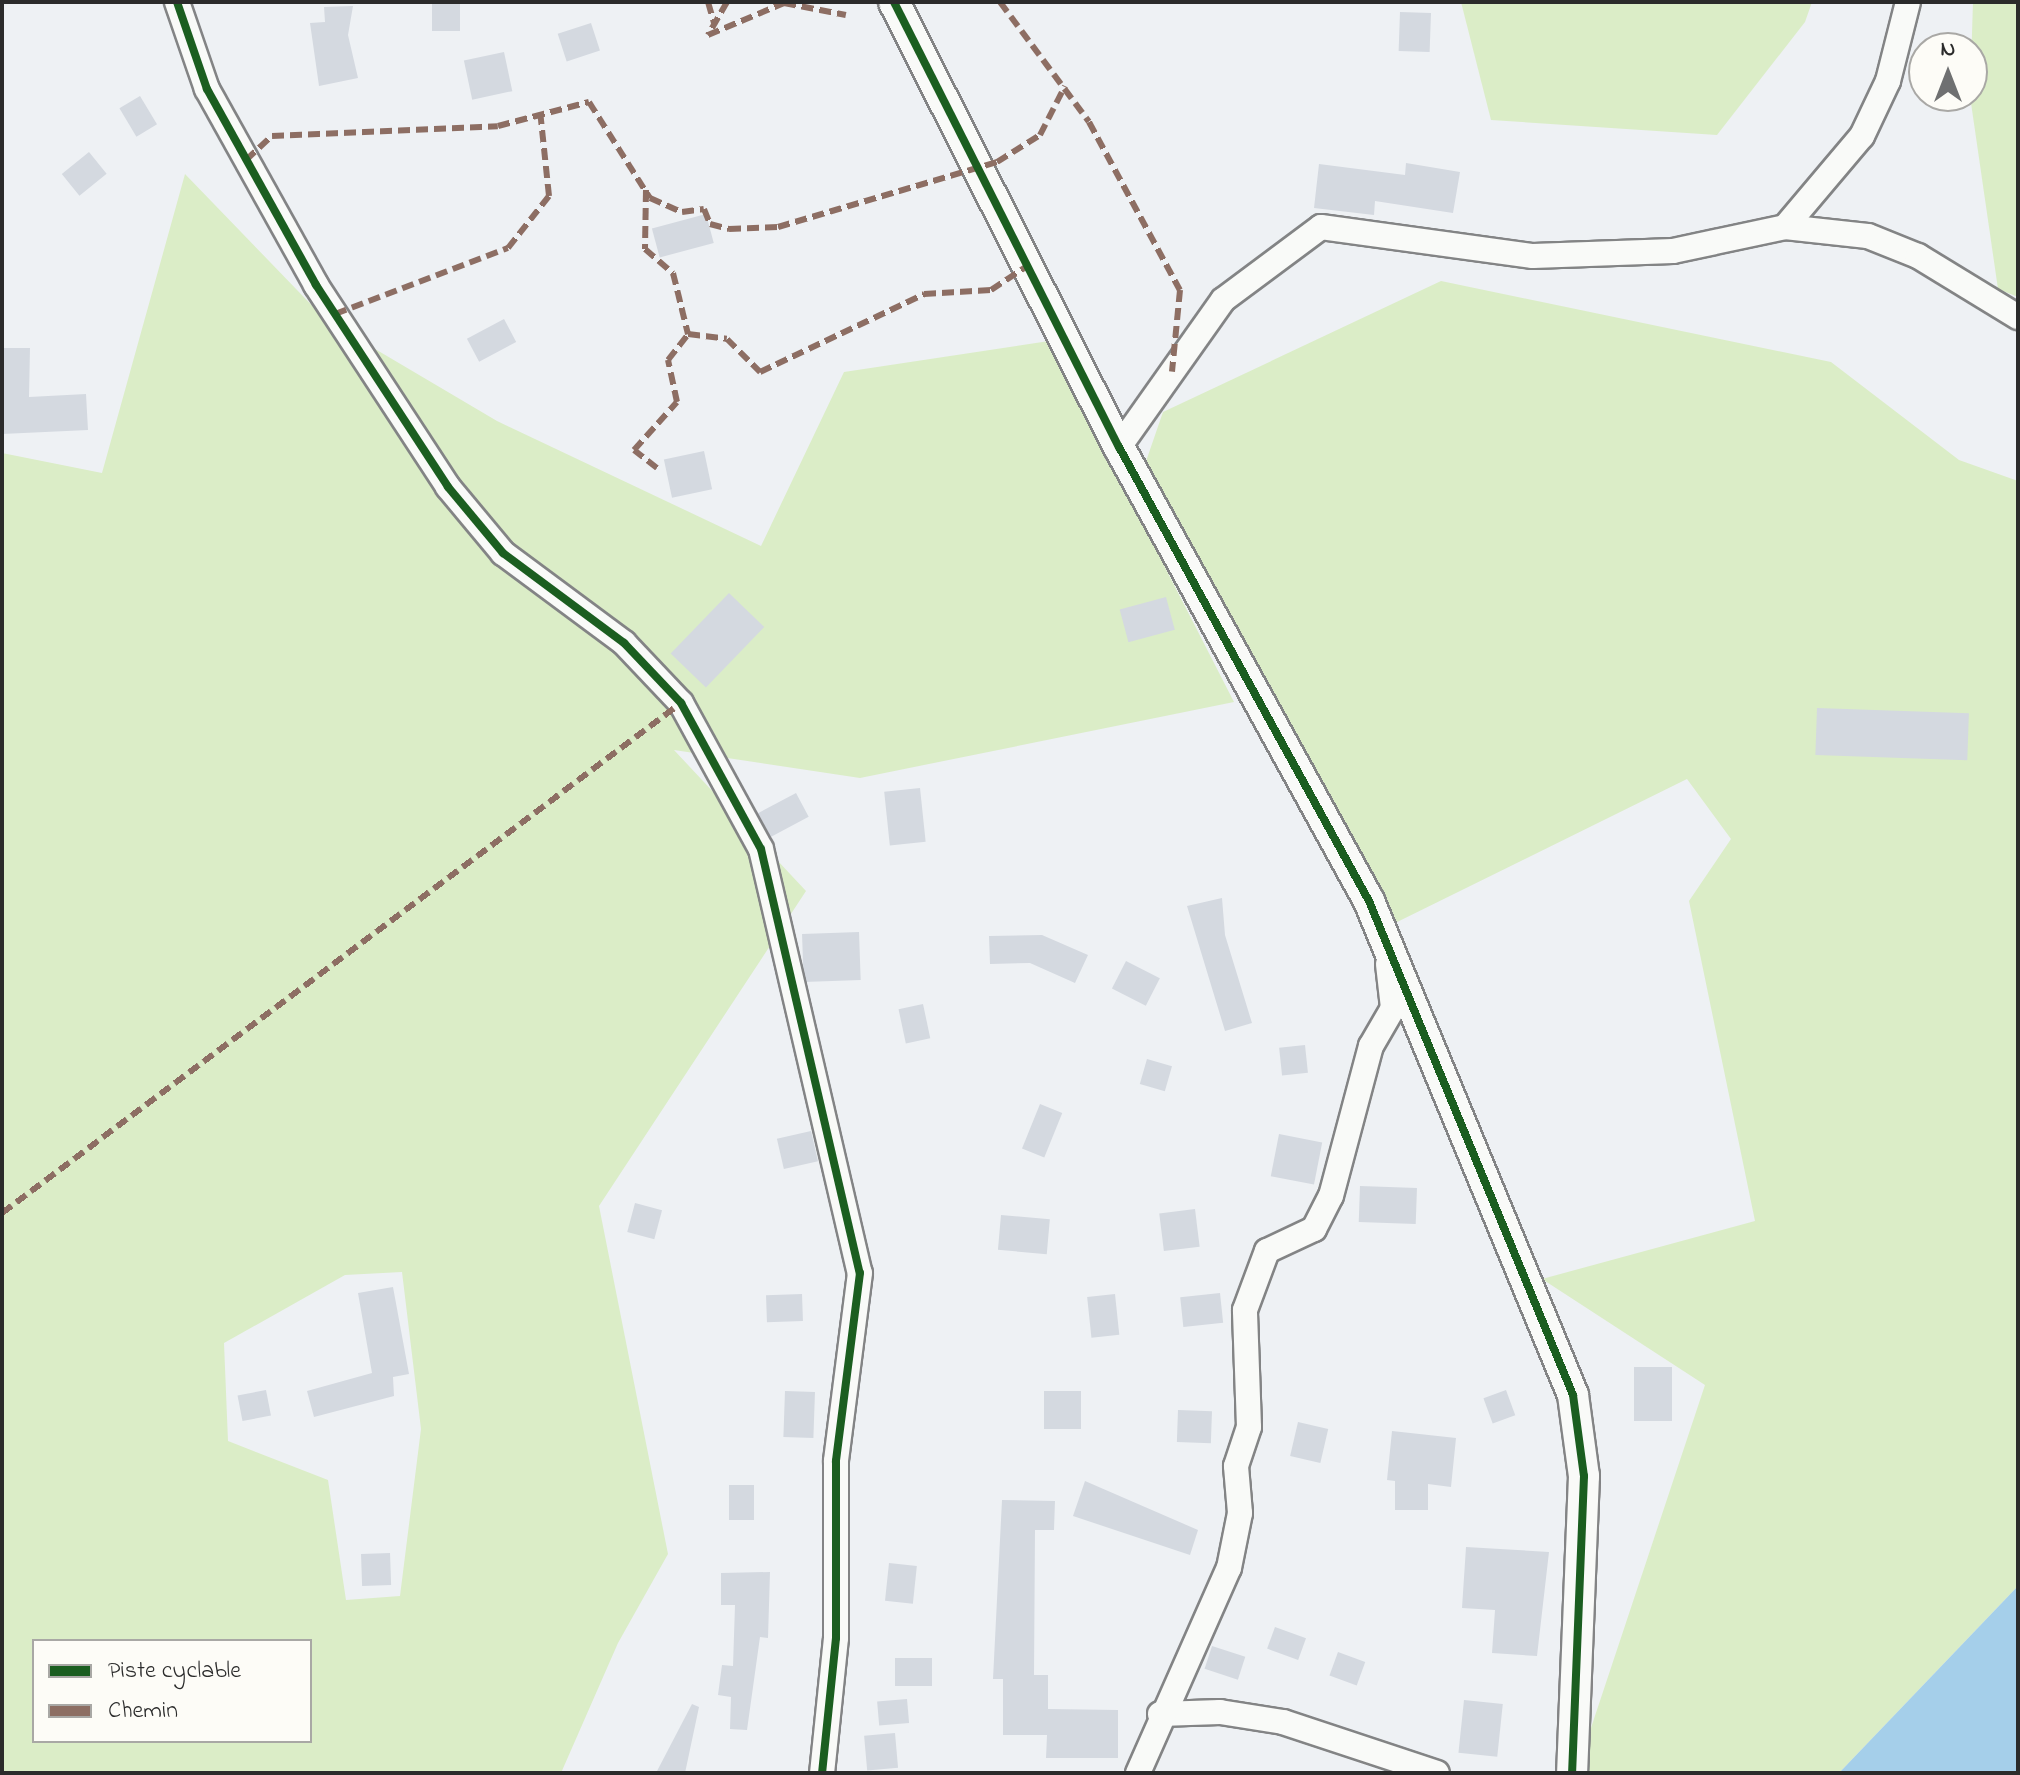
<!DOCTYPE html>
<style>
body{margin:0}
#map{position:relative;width:2020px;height:1775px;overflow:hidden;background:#eef1f4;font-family:"Indie Flower",sans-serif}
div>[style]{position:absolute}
.green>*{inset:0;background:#dbedc7}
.water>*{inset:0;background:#a5cfea}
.building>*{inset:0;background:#d4d9e0;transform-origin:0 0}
.roads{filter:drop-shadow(2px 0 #838485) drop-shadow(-2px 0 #838485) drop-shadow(0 2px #838485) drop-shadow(0 -2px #838485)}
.minor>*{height:24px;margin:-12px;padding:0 12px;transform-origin:12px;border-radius:12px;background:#f9faf8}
.tertiary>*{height:30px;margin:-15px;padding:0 15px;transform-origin:15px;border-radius:15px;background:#f9faf8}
.quiet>*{height:6px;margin-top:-3px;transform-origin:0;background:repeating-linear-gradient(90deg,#8d6e63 0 12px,transparent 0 18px)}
.cycleway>*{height:8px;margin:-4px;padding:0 4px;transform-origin:4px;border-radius:4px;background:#1b5e20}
span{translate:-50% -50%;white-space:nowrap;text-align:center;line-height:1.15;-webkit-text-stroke:6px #fdfcf7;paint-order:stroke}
.frame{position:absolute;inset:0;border:4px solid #2b2b2b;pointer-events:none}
.legend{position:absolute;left:32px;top:1639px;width:280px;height:104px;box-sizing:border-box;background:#fdfcf7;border:2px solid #a9a8a5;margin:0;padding:10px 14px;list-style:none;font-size:24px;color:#2b2b2b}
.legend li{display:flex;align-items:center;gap:16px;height:40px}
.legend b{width:40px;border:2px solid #a9a8a5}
.north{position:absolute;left:1908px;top:32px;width:80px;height:80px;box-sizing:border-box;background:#fdfcf7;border:2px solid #a9a8a5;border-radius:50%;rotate:0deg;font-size:22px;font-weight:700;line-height:32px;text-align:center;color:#2b2b2b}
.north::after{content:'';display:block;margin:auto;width:28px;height:36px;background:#6f7071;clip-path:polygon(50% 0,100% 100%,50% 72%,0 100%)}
</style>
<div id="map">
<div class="green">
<div style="clip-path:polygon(1461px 2px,1812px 2px,1805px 22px,1717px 135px,1491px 120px)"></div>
<div style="clip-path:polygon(1973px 2px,2018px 2px,2018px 297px,1998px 289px,1970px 96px)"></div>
<div style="clip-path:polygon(evenodd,185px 174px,326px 320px,497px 421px,761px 546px,844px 372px,1049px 341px,1234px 702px,860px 778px,674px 750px,806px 891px,599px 1206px,668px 1554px,618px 1643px,561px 1773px,2px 1773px,2px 453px,102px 473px,185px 174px,402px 1272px,421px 1429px,400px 1596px,346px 1600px,328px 1480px,228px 1441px,224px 1343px,345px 1275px,402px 1272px,185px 174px,34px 1641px,310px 1641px,310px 1741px,34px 1741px,34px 1641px)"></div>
<div style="clip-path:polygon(1441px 281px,1831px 362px,1959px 460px,2018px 481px,2018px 1586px,1839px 1773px,1576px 1773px,1705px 1385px,1542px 1279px,1755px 1221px,1689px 901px,1731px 839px,1687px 779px,1389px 926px,1143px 470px,1163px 412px)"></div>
</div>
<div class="water">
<div style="clip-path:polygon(2018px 1586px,2018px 1773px,1839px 1773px)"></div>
</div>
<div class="building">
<div style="left:432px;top:2px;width:28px;height:29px"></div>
<div style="clip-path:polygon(353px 6px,348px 35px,358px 78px,319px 86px,310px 23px,325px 22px,324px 7px)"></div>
<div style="left:1400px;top:12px;width:31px;height:39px;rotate:2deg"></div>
<div style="left:591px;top:23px;width:29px;height:35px;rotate:72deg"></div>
<div style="left:504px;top:52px;width:40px;height:41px;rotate:78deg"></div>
<div style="left:140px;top:96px;width:33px;height:24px;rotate:59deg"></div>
<div style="left:89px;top:152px;width:28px;height:35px;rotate:51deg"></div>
<div style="clip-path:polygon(1406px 163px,1460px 172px,1453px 213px,1375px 201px,1374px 215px,1314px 208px,1319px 164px,1405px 175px)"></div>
<div style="left:706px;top:214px;width:30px;height:56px;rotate:75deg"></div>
<div style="left:504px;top:319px;width:26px;height:42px;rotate:62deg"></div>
<div style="clip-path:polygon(2px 348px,30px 348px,29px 397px,86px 394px,88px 430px,2px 434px)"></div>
<div style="left:704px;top:451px;width:39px;height:41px;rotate:78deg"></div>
<div style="left:729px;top:593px;width:49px;height:84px;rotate:44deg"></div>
<div style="left:1166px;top:597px;width:34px;height:48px;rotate:75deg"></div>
<div style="left:1817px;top:708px;width:152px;height:47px;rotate:2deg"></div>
<div style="left:920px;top:788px;width:54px;height:36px;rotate:84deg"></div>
<div style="left:796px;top:793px;width:27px;height:43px;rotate:62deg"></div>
<div style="clip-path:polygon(1222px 898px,1225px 935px,1252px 1023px,1225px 1031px,1187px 906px)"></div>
<div style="left:859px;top:932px;width:48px;height:57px;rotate:88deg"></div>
<div style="clip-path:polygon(1042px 935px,1088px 955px,1075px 983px,1030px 963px,990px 964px,989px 936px)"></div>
<div style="left:1126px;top:961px;width:38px;height:31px;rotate:27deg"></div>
<div style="left:923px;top:1004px;width:35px;height:25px;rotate:78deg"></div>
<div style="left:1305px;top:1045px;width:28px;height:26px;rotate:84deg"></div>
<div style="left:1147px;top:1059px;width:26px;height:26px;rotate:16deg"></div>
<div style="left:1040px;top:1104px;width:24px;height:48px;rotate:22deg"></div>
<div style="left:811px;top:1131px;width:31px;height:35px;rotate:77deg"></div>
<div style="left:1279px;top:1134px;width:44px;height:43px;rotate:11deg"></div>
<div style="left:1360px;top:1186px;width:57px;height:36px;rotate:2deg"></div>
<div style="left:635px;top:1203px;width:28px;height:30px;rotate:15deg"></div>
<div style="left:1195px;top:1209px;width:38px;height:36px;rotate:83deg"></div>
<div style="left:1001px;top:1215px;width:49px;height:35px;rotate:5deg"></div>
<div style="clip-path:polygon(393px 1287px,409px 1374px,393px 1377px,394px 1396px,314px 1417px,307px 1391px,372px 1373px,358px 1293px)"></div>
<div style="left:1220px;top:1293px;width:30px;height:40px;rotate:84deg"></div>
<div style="left:802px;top:1294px;width:27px;height:36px;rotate:88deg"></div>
<div style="left:1115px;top:1294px;width:41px;height:28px;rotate:84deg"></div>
<div style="left:1634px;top:1367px;width:38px;height:54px"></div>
<div style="left:266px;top:1390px;width:26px;height:29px;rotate:79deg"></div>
<div style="left:1506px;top:1390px;width:27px;height:24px;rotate:70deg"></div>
<div style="left:785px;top:1391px;width:30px;height:46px;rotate:2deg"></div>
<div style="left:1044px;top:1391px;width:37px;height:38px"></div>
<div style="left:1178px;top:1410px;width:34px;height:32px;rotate:2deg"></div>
<div style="left:1298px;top:1422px;width:31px;height:35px;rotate:13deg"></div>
<div style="clip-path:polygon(1392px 1431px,1456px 1438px,1451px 1487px,1428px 1484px,1428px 1510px,1395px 1510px,1395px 1481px,1387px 1480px)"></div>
<div style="clip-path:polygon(1085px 1481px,1198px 1530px,1190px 1555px,1073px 1516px)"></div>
<div style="left:729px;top:1485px;width:25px;height:35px"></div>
<div style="clip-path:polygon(1002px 1500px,1055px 1501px,1054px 1530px,1035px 1530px,1034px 1675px,1048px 1675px,1048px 1709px,1118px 1710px,1118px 1758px,1046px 1758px,1047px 1735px,1003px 1735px,1003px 1679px,993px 1679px)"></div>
<div style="clip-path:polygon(1466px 1547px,1549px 1552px,1537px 1656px,1492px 1653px,1495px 1610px,1462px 1608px)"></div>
<div style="left:390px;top:1553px;width:32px;height:29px;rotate:88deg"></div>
<div style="left:889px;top:1563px;width:28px;height:38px;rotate:6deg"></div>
<div style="clip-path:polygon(770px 1572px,768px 1638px,760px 1637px,747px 1730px,730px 1729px,731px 1697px,718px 1695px,722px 1665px,733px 1666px,735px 1605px,721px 1605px,721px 1573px)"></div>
<div style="left:1275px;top:1627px;width:33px;height:23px;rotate:20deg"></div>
<div style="left:1212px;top:1646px;width:35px;height:24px;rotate:18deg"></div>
<div style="left:1338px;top:1652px;width:29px;height:25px;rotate:20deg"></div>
<div style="left:895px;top:1658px;width:37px;height:28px"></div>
<div style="left:907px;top:1699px;width:24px;height:30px;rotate:85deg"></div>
<div style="left:1464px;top:1700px;width:39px;height:53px;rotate:6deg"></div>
<div style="clip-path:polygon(692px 1704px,699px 1707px,685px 1773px,656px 1773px)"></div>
<div style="left:895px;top:1733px;width:35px;height:31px;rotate:85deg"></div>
</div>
<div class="roads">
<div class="minor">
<div style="left:177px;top:2px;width:92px;rotate:71deg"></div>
<div style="left:207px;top:89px;width:224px;rotate:60.9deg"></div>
<div style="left:316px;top:285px;width:241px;rotate:56.8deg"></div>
<div style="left:448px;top:487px;width:86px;rotate:50.2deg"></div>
<div style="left:503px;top:553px;width:151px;rotate:36.6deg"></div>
<div style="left:624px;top:643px;width:83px;rotate:46.5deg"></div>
<div style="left:681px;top:703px;width:166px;rotate:61.3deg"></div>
<div style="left:761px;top:849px;width:435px;rotate:76.9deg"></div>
<div style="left:860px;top:1273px;width:190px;rotate:97.3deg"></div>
<div style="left:836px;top:1461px;width:177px;rotate:90deg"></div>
<div style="left:836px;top:1638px;width:136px;rotate:95.9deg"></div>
<div style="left:1785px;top:227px;width:119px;rotate:-49.8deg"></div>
<div style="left:1862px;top:136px;width:61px;rotate:-64.7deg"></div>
<div style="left:1888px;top:81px;width:81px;rotate:-75.8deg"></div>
<div style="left:1119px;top:447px;width:180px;rotate:-54.7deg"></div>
<div style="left:1223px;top:300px;width:122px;rotate:-36.7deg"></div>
<div style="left:1321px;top:227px;width:214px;rotate:7.8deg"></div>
<div style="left:1533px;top:256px;width:140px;rotate:-2deg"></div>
<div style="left:1673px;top:251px;width:115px;rotate:-12.1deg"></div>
<div style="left:1785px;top:227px;width:83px;rotate:6.2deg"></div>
<div style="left:1868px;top:236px;width:54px;rotate:21.8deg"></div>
<div style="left:1918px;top:256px;width:117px;rotate:31.4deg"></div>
<div style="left:1160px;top:1714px;width:60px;rotate:-1.9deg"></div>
<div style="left:1220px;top:1712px;width:64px;rotate:9deg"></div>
<div style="left:1283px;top:1722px;width:162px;rotate:18.3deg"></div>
<div style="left:1138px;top:1773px;width:224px;rotate:-66.1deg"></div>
<div style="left:1229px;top:1568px;width:56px;rotate:-78.7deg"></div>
<div style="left:1240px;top:1513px;width:47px;rotate:-94.9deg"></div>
<div style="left:1236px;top:1466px;width:41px;rotate:-71.6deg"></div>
<div style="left:1249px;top:1427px;width:117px;rotate:-92deg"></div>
<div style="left:1245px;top:1310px;width:63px;rotate:-69.6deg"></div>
<div style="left:1267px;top:1251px;width:52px;rotate:-25.1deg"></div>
<div style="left:1314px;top:1229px;width:37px;rotate:-63deg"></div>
<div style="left:1331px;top:1196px;width:155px;rotate:-75.1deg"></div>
<div style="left:1371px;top:1046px;width:44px;rotate:-59.9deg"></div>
<div style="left:1393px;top:1008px;width:44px;rotate:-96.5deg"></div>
</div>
<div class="tertiary">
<div style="left:894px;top:2px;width:499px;rotate:63.2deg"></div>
<div style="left:1119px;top:447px;width:518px;rotate:61.16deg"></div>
<div style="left:1369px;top:901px;width:534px;rotate:67.56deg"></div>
<div style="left:1573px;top:1395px;width:82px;rotate:82.3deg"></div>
<div style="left:1584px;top:1476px;width:297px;rotate:92.3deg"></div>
</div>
</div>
<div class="quiet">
<div style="left:708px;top:2px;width:22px;rotate:74deg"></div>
<div style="left:727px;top:2px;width:38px;rotate:120deg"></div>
<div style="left:708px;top:35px;width:82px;rotate:-22.8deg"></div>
<div style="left:784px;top:3px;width:63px;rotate:11deg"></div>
<div style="left:1000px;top:2px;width:149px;rotate:53.4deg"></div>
<div style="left:1089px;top:122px;width:191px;rotate:61.6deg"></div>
<div style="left:1180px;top:290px;width:82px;rotate:95.6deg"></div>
<div style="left:246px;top:160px;width:35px;rotate:-43deg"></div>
<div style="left:272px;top:136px;width:226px;rotate:-2.5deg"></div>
<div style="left:498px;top:126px;width:94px;rotate:-14.8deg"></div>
<div style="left:589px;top:102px;width:114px;rotate:57.6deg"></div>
<div style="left:650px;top:198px;width:35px;rotate:24deg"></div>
<div style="left:682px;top:212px;width:22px;rotate:-8deg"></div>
<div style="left:704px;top:209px;width:16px;rotate:68deg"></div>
<div style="left:710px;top:224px;width:20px;rotate:15deg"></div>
<div style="left:729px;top:229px;width:49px;rotate:-2.3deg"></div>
<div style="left:778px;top:227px;width:228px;rotate:-16.5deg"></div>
<div style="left:997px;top:162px;width:51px;rotate:-32.1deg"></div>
<div style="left:1040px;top:135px;width:55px;rotate:-63deg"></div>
<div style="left:646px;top:190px;width:59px;rotate:91deg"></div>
<div style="left:645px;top:249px;width:37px;rotate:41deg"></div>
<div style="left:673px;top:273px;width:63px;rotate:76.2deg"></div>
<div style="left:688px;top:334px;width:39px;rotate:7deg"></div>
<div style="left:727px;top:339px;width:47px;rotate:45deg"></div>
<div style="left:760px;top:372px;width:182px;rotate:-25.4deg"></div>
<div style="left:924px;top:294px;width:67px;rotate:-3.4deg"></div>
<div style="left:991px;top:290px;width:43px;rotate:-33.7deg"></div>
<div style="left:335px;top:314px;width:185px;rotate:-20.9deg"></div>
<div style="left:508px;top:248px;width:66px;rotate:-51.7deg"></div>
<div style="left:549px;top:196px;width:85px;rotate:-96deg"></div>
<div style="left:657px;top:468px;width:29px;rotate:-142deg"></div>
<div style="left:634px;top:450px;width:64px;rotate:-48.1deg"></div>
<div style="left:677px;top:402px;width:43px;rotate:-102.1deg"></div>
<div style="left:668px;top:360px;width:33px;rotate:-52deg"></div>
<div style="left:2px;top:1213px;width:849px;rotate:-36.91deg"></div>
</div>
<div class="cycleway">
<div style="left:177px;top:2px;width:92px;rotate:71deg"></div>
<div style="left:207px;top:89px;width:224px;rotate:60.9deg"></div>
<div style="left:316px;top:285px;width:241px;rotate:56.8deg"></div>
<div style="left:448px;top:487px;width:86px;rotate:50.2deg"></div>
<div style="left:503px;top:553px;width:151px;rotate:36.6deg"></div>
<div style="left:624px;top:643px;width:83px;rotate:46.5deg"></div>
<div style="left:681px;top:703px;width:166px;rotate:61.3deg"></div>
<div style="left:761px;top:849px;width:435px;rotate:76.9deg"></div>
<div style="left:860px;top:1273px;width:190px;rotate:97.3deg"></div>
<div style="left:836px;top:1461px;width:177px;rotate:90deg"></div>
<div style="left:836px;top:1638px;width:136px;rotate:95.9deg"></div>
<div style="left:894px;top:2px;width:499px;rotate:63.2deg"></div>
<div style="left:1119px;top:447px;width:518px;rotate:61.16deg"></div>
<div style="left:1369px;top:901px;width:534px;rotate:67.56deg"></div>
<div style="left:1573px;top:1395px;width:82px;rotate:82.3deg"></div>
<div style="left:1584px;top:1476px;width:297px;rotate:92.3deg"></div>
</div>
<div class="frame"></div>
<ul class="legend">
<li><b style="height:10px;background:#1b5e20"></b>Piste cyclable</li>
<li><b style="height:10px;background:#8d6e63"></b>Chemin</li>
</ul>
<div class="north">N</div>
</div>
